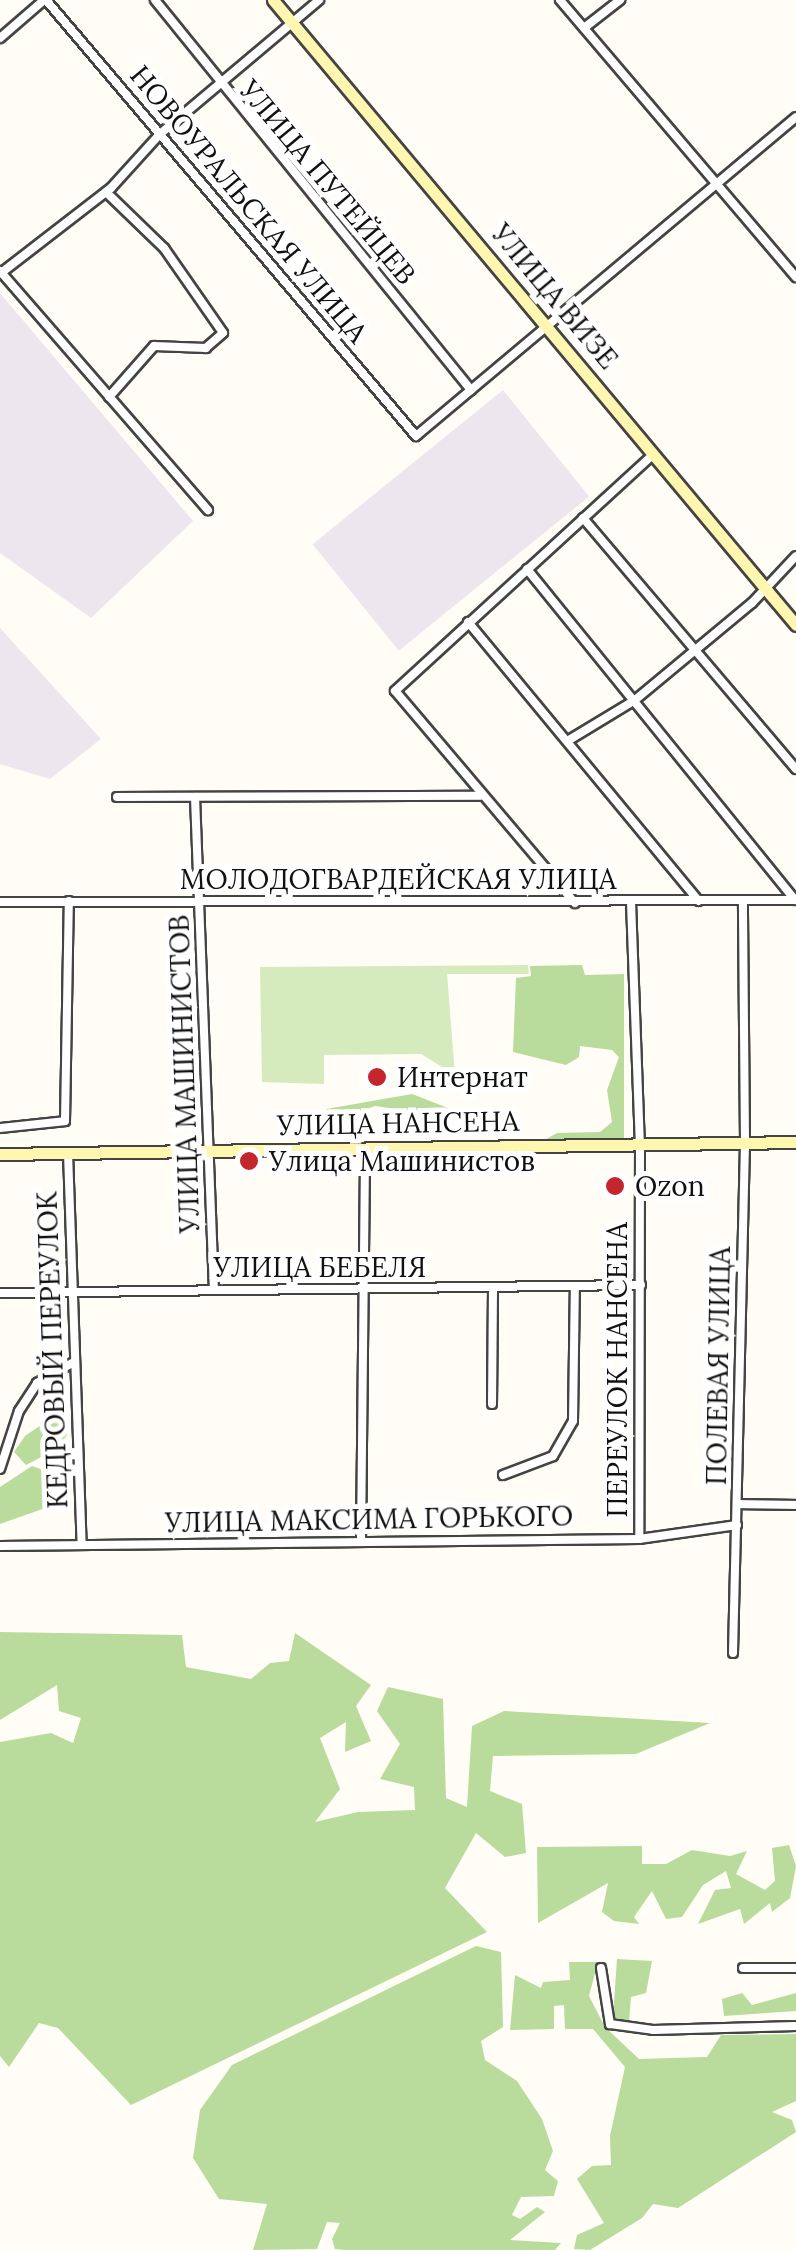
<!DOCTYPE html>
<meta charset="utf-8">
<style>
body{margin:0}
#map{position:relative;width:796px;height:2250px;overflow:hidden;background:#fffdf5;font-family:Lora,serif}
div>[style]{position:absolute}
.industrial>*{inset:0;background:#eee6ef;transform-origin:0 0}
.green>*{inset:0;background:#d5ebbd}
.forest>*{inset:0;background:#b9dc9c}
.roads{filter:drop-shadow(2px 0 #444) drop-shadow(-2px 0 #444) drop-shadow(0 2px #444) drop-shadow(0 -2px #444)}
.street>*{height:8px;margin:-4px;padding:0 4px;transform-origin:4px;border-radius:4px;background:#fff}
.secondary>*{height:11px;margin:-5.5px;padding:0 5.5px;transform-origin:5.5px;border-radius:5.5px;background:#fff6b0}
.dots>*{width:28px;height:28px;translate:-50% -50%;box-sizing:border-box;border:5px solid #fff;border-radius:50%}
span{translate:-50% -50%;white-space:nowrap;text-align:center;line-height:1.15;-webkit-text-stroke:10px #fff;paint-order:stroke}
.street-label{font-size:28px;color:#111}
.poi-label{font-size:28px;color:#111}
.left{translate:0 -50%;text-align:left}
</style>
<div id="map">
<div class="industrial">
<div style="clip-path:polygon(0 293px,193px 521px,91px 618px,0 553px)"></div>
<div style="left:503px;top:390px;width:137px;height:245px;rotate:51deg"></div>
<div style="clip-path:polygon(0 628px,101px 739px,50px 779px,0 764px)"></div>
</div>
<div class="green">
<div style="clip-path:polygon(528px 965px,529px 974px,447px 974px,455px 1075px,421px 1054px,324px 1055px,324px 1084px,262px 1082px,260px 967px)"></div>
</div>
<div class="forest">
<div style="clip-path:polygon(582px 965px,585px 975px,624px 974px,624px 1142px,541px 1142px,557px 1133px,600px 1132px,612px 1122px,607px 1090px,619px 1057px,612px 1050px,580px 1046px,579px 1057px,566px 1065px,513px 1052px,516px 978px,531px 976px,530px 966px)"></div>
<div style="clip-path:polygon(412px 1094px,448px 1108px,437px 1115px,375px 1106px,333px 1122px,326px 1109px)"></div>
<div style="clip-path:polygon(63px 1410px,67px 1435px,57px 1449px,26px 1465px,14px 1452px,25px 1436px)"></div>
<div style="clip-path:polygon(32px 1466px,68px 1479px,68px 1510px,58px 1507px,59px 1491px,50px 1485px,51px 1506px,0 1524px,0 1487px)"></div>
<div style="clip-path:polygon(0 1632px,182px 1635px,186px 1667px,251px 1679px,270px 1663px,289px 1661px,295px 1633px,371px 1685px,356px 1706px,371px 1741px,345px 1752px,346px 1722px,320px 1738px,340px 1789px,315px 1822px,358px 1812px,415px 1810px,414px 1787px,380px 1779px,400px 1744px,377px 1711px,388px 1687px,443px 1699px,446px 1798px,467px 1807px,472px 1726px,504px 1711px,710px 1723px,636px 1754px,493px 1756px,490px 1791px,522px 1804px,526px 1853px,505px 1857px,476px 1833px,445px 1888px,487px 1932px,131px 2105px,58px 2028px,39px 2023px,9px 2067px,0 2056px,0 1742px,51px 1733px,73px 1743px,81px 1718px,59px 1711px,57px 1685px,0 1720px)"></div>
<div style="clip-path:polygon(789px 1845px,796px 1866px,790px 1898px,772px 1912px,770px 1903px,744px 1924px,740px 1909px,698px 1924px,715px 1890px,731px 1888px,726px 1871px,703px 1885px,682px 1917px,666px 1919px,652px 1891px,634px 1917px,639px 1924px,614px 1921px,602px 1912px,608px 1883px,538px 1923px,537px 1847px,642px 1846px,642px 1864px,666px 1864px,692px 1850px,730px 1856px,747px 1851px,736px 1874px,765px 1890px,775px 1881px,772px 1848px)"></div>
<div style="clip-path:polygon(476px 1946px,501px 1952px,503px 2027px,481px 2041px,485px 2060px,517px 2081px,542px 2119px,553px 2151px,545px 2170px,558px 2181px,554px 2196px,521px 2197px,512px 2215px,520px 2219px,537px 2207px,545px 2212px,510px 2240px,561px 2243px,555px 2250px,344px 2250px,335px 2249px,332px 2239px,340px 2223px,327px 2222px,317px 2249px,253px 2250px,267px 2204px,219px 2199px,193px 2158px,200px 2110px,232px 2065px)"></div>
<div style="clip-path:polygon(617px 1959px,652px 1961px,646px 1993px,631px 1997px,629px 2022px,613px 2017px)"></div>
<div style="clip-path:polygon(569px 1962px,598px 1962px,589px 1996px,605px 2027px,639px 2059px,707px 2057px,721px 2035px,796px 2034px,796px 2101px,772px 2112px,792px 2120px,796px 2132px,678px 2208px,653px 2204px,642px 2218px,590px 2250px,574px 2249px,577px 2235px,604px 2223px,577px 2179px,592px 2166px,611px 2165px,610px 2136px,625px 2067px,593px 2029px,565px 2029px,564px 2005px,554px 2006px,554px 2029px,510px 2030px,515px 1975px,541px 1988px,543px 1982px,570px 1980px)"></div>
<div style="clip-path:polygon(742px 1993px,752px 2005px,796px 1993px,796px 2011px,724px 2016px,722px 1999px)"></div>
</div>
<div class="roads">
<div class="street">
<div style="left:46px;top:0;width:572px;rotate:49.68deg"></div>
<div style="left:416px;top:436px;width:496px;rotate:-40deg"></div>
<div style="left:155px;top:0;width:502px;rotate:50.98deg"></div>
<div style="left:560px;top:0;width:364px;rotate:49.6deg"></div>
<div style="left:584px;top:28px;width:46px;rotate:-37.9deg"></div>
<div style="left:0;top:38px;width:58px;rotate:-40.8deg"></div>
<div style="left:106px;top:192px;width:81px;rotate:44deg"></div>
<div style="left:164px;top:248px;width:103px;rotate:55.2deg"></div>
<div style="left:223px;top:333px;width:23px;rotate:139deg"></div>
<div style="left:206px;top:348px;width:52px;rotate:-177.8deg"></div>
<div style="left:154px;top:346px;width:68px;rotate:131.4deg"></div>
<div style="left:0;top:271px;width:317px;rotate:49deg"></div>
<div style="left:1px;top:273px;width:139px;rotate:-37.7deg"></div>
<div style="left:111px;top:188px;width:73px;rotate:-47.8deg"></div>
<div style="left:160px;top:134px;width:208px;rotate:-40.1deg"></div>
<div style="left:583px;top:518px;width:329px;rotate:49.7deg"></div>
<div style="left:527px;top:569px;width:426px;rotate:51deg"></div>
<div style="left:468px;top:622px;width:362px;rotate:50.4deg"></div>
<div style="left:569px;top:740px;width:77px;rotate:-31.2deg"></div>
<div style="left:635px;top:700px;width:152px;rotate:-39.7deg"></div>
<div style="left:752px;top:603px;width:64px;rotate:-46.9deg"></div>
<div style="left:117px;top:797px;width:363px;rotate:-0.2deg"></div>
<div style="left:195px;top:797px;width:493px;rotate:87.8deg"></div>
<div style="left:0;top:902px;width:796px;rotate:-0.14deg"></div>
<div style="left:631px;top:902px;width:243px;rotate:87.9deg"></div>
<div style="left:640px;top:1145px;width:394px;rotate:90.1deg"></div>
<div style="left:575px;top:903px;width:278px;rotate:-130.3deg"></div>
<div style="left:395px;top:691px;width:351px;rotate:-42.5deg"></div>
<div style="left:0;top:1128px;width:65px;rotate:-6.1deg"></div>
<div style="left:65px;top:1121px;width:220px;rotate:-89deg"></div>
<div style="left:68px;top:1153px;width:392px;rotate:88deg"></div>
<div style="left:0;top:1293px;width:641px;rotate:-0.72deg"></div>
<div style="left:492px;top:1404px;width:117px;rotate:-89.5deg"></div>
<div style="left:0;top:1469px;width:61px;rotate:-71.9deg"></div>
<div style="left:19px;top:1411px;width:33px;rotate:-57deg"></div>
<div style="left:37px;top:1383px;width:43px;rotate:-29.6deg"></div>
<div style="left:503px;top:1475px;width:53px;rotate:-20.8deg"></div>
<div style="left:553px;top:1456px;width:40px;rotate:-60.3deg"></div>
<div style="left:573px;top:1421px;width:135px;rotate:-89.2deg"></div>
<div style="left:737px;top:1504px;width:59px;rotate:1deg"></div>
<div style="left:361px;top:1541px;width:393px;rotate:-89.4deg"></div>
<div style="left:0;top:1546px;width:639px;rotate:-0.63deg"></div>
<div style="left:639px;top:1539px;width:99px;rotate:-8.1deg"></div>
<div style="left:733px;top:1653px;width:511px;rotate:-88.65deg"></div>
<div style="left:745px;top:1142px;width:242px;rotate:-90.5deg"></div>
<div style="left:601px;top:1968px;width:57px;rotate:80.9deg"></div>
<div style="left:610px;top:2024px;width:43px;rotate:7.9deg"></div>
<div style="left:653px;top:2030px;width:143px;rotate:-1.6deg"></div>
<div style="left:743px;top:1968px;width:53px"></div>
</div>
<div class="secondary">
<div style="left:273px;top:0;width:815px;rotate:50.08deg"></div>
<div style="left:0;top:1154px;width:796px;rotate:-0.86deg"></div>
</div>
</div>
<div class="dots">
<div style="left:377px;top:1077px;background:#c4262e"></div>
<div style="left:249px;top:1161px;background:#c4262e"></div>
<div style="left:615px;top:1186px;background:#c4262e"></div>
</div>
<div class="street-label">
<span style="left:328px;top:182px;rotate:50deg">УЛИЦА ПУТЕЙЦЕВ</span>
<span style="left:249px;top:204px;rotate:50deg">НОВОУРАЛЬСКАЯ УЛИЦА</span>
<span style="left:555px;top:296px;rotate:50deg">УЛИЦА ВИЗЕ</span>
<span style="left:398px;top:879px">МОЛОДОГВАРДЕЙСКАЯ УЛИЦА</span>
<span style="left:184px;top:1074px;rotate:-92deg">УЛИЦА МАШИНИСТОВ</span>
<span style="left:398px;top:1123px;rotate:-1deg">УЛИЦА НАНСЕНА</span>
<span style="left:320px;top:1267px">УЛИЦА БЕБЕЛЯ</span>
<span style="left:52px;top:1350px;rotate:-92deg">КЕДРОВЫЙ ПЕРЕУЛОК</span>
<span style="left:718px;top:1366px;rotate:-89deg">ПОЛЕВАЯ УЛИЦА</span>
<span style="left:617px;top:1370px;rotate:-90deg">ПЕРЕУЛОК НАНСЕНА</span>
<span style="left:369px;top:1519px;rotate:-1deg">УЛИЦА МАКСИМА ГОРЬКОГО</span>
</div>
<div class="poi-label">
<span class="left" style="left:397px;top:1077px">Интернат</span>
<span class="left" style="left:269px;top:1161px">Улица Машинистов</span>
<span class="left" style="left:635px;top:1186px">Ozon</span>
</div>
</div>
